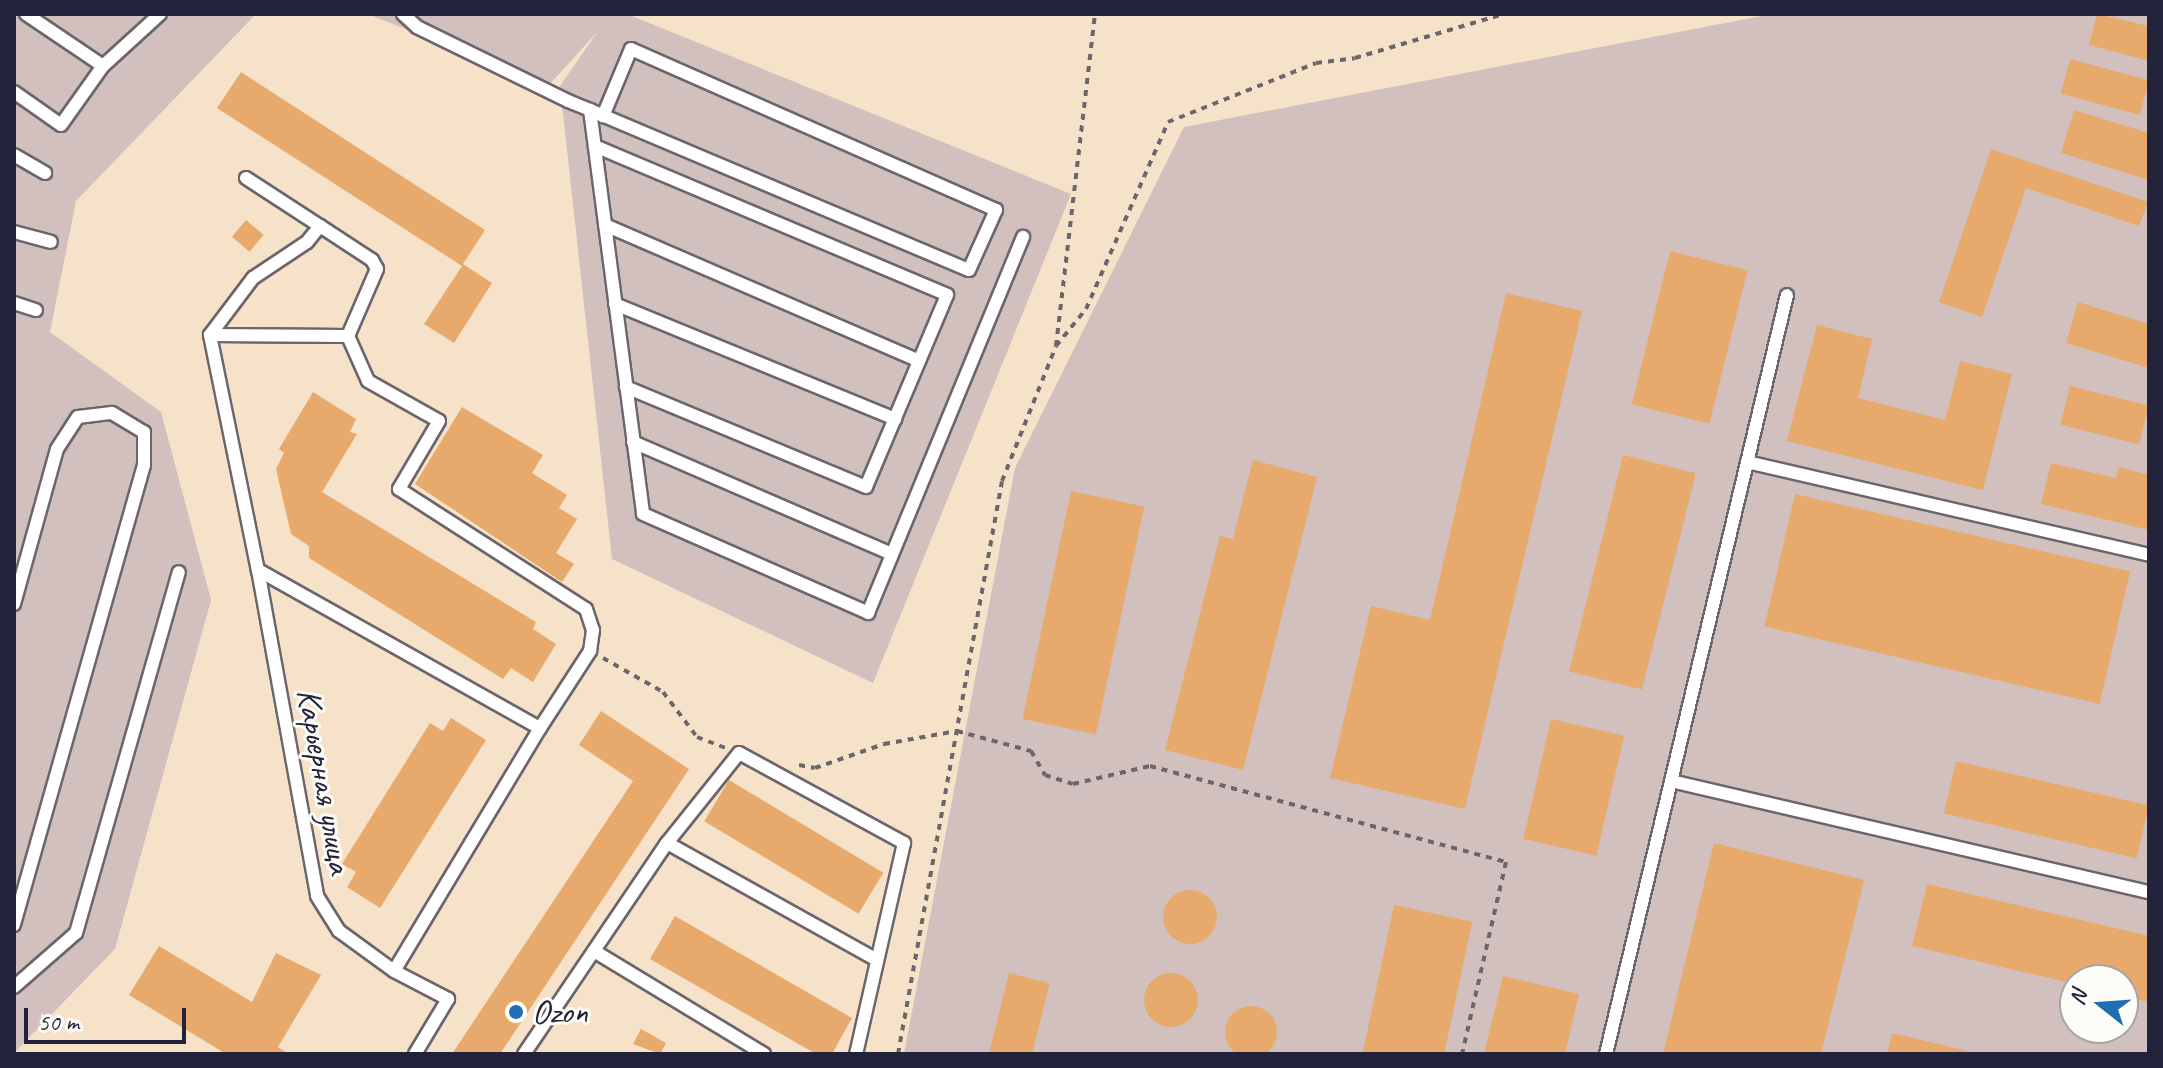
<!DOCTYPE html>
<meta charset="utf-8">
<style>
body{margin:0}
#map{position:relative;width:2163px;height:1068px;overflow:hidden;background:#f5e2c8;font-family:Caveat,sans-serif}
div>[style]{position:absolute}
.industrial>*{inset:0;background:#d1c0bd}
.building>*{inset:0;background:#e7aa6c;transform-origin:0 0}
.round{border-radius:50%}
.path>*{height:4px;margin-top:-2px;transform-origin:0;background:repeating-linear-gradient(90deg,#6c656c 0 6px,transparent 0 12px)}
.roads{filter:drop-shadow(2px 0 #6c656c) drop-shadow(-2px 0 #6c656c) drop-shadow(0 2px #6c656c) drop-shadow(0 -2px #6c656c)}
.lane>*{height:12px;margin:-6px;padding:0 6px;transform-origin:6px;border-radius:6px;background:#fff}
.dots>*{width:22px;height:22px;translate:-50% -50%;box-sizing:border-box;border:4px solid #fdfcf7;border-radius:50%}
span{translate:-50% -50%;white-space:nowrap;text-align:center;line-height:1.15;-webkit-text-stroke:6px #fdfcf7;paint-order:stroke}
.street-label{font-size:34px;color:#22223b}
.poi-label{font-size:34px;color:#22223b}
.left{translate:0 -50%;text-align:left}
.frame{position:absolute;inset:0;border:16px solid #22223b;pointer-events:none}
.north{position:absolute;left:2059px;top:964px;width:80px;height:80px;box-sizing:border-box;background:#fdfcf7;border:2px solid #a5a5ac;border-radius:50%;rotate:287deg;font-size:22px;font-weight:700;line-height:32px;text-align:center;color:#22223b}
.north::after{content:'';display:block;margin:auto;width:28px;height:36px;background:#1f6fb2;clip-path:polygon(50% 0,100% 100%,50% 72%,0 100%)}
.scale{position:absolute;left:24px;top:1008px;width:162px;height:36px;box-sizing:border-box;border:4px solid #22223b;border-top:0;padding-left:10px;font-size:24px;line-height:28px;white-space:nowrap;color:#22223b;-webkit-text-stroke:6px #fdfcf7;paint-order:stroke}
</style>
<div id="map">
<div class="industrial">
<div style="clip-path:polygon(14px 14px,256px 14px,76px 201px,50px 332px,161px 412px,211px 600px,115px 949px,14px 1053px)"></div>
<div style="clip-path:polygon(367px 14px,627px 14px,1071px 194px,873px 683px,612px 559px,560px 86px,598px 31px,549px 85px)"></div>
<div style="clip-path:polygon(evenodd,1772px 14px,2149px 14px,2149px 1054px,904px 1054px,1015px 468px,1184px 127px,1772px 14px,2075px 980px,2123px 980px,2123px 1028px,2075px 1028px,2075px 980px)"></div>
</div>
<div class="building">
<div style="clip-path:polygon(2097px 14px,2149px 26px,2149px 61px,2089px 45px)"></div>
<div style="left:2070px;top:59px;width:82px;height:36px;rotate:15deg"></div>
<div style="clip-path:polygon(241px 72px,485px 230px,463px 264px,492px 283px,454px 343px,424px 324px,462px 266px,217px 108px)"></div>
<div style="clip-path:polygon(2074px 110px,2149px 133px,2149px 180px,2061px 153px)"></div>
<div style="clip-path:polygon(1991px 149px,2148px 202px,2139px 226px,2026px 188px,1982px 317px,1939px 302px)"></div>
<div style="left:246px;top:220px;width:23px;height:22px;rotate:40deg"></div>
<div style="left:1670px;top:251px;width:80px;height:158px;rotate:14deg"></div>
<div style="clip-path:polygon(1506px 293px,1582px 311px,1465px 809px,1330px 778px,1371px 606px,1430px 620px)"></div>
<div style="clip-path:polygon(2078px 302px,2149px 324px,2149px 368px,2066px 343px)"></div>
<div style="clip-path:polygon(1817px 325px,1872px 339px,1858px 398px,1945px 420px,1960px 361px,2012px 374px,1983px 490px,1787px 441px)"></div>
<div style="left:2070px;top:386px;width:81px;height:40px;rotate:14deg"></div>
<div style="clip-path:polygon(313px 392px,356px 419px,350px 432px,357px 434px,322px 492px,536px 622px,533px 629px,556px 644px,533px 682px,511px 668px,503px 679px,309px 558px,309px 546px,291px 534px,276px 469px,284px 453px,279px 449px)"></div>
<div style="clip-path:polygon(462px 407px,543px 455px,532px 473px,567px 495px,559px 508px,577px 519px,556px 553px,574px 564px,562px 582px,415px 484px)"></div>
<div style="left:1623px;top:455px;width:75px;height:223px;rotate:14deg"></div>
<div style="clip-path:polygon(1253px 460px,1317px 477px,1243px 770px,1165px 750px,1220px 536px,1233px 539px)"></div>
<div style="clip-path:polygon(2051px 463px,2116px 478px,2119px 467px,2149px 475px,2149px 530px,2041px 504px)"></div>
<div style="left:1071px;top:491px;width:75px;height:233px;rotate:12deg"></div>
<div style="left:1795px;top:494px;width:344px;height:136px;rotate:13deg"></div>
<div style="clip-path:polygon(601px 711px,689px 769px,500px 1054px,452px 1054px,633px 781px,579px 745px)"></div>
<div style="clip-path:polygon(451px 718px,486px 740px,380px 908px,347px 887px,356px 872px,342px 864px,430px 723px,443px 731px)"></div>
<div style="left:1551px;top:719px;width:75px;height:123px;rotate:13deg"></div>
<div style="left:1956px;top:761px;width:198px;height:54px;rotate:13deg"></div>
<div style="left:729px;top:780px;width:180px;height:48px;rotate:31deg"></div>
<div style="clip-path:polygon(1714px 843px,1864px 880px,1821px 1054px,1663px 1054px)"></div>
<div style="clip-path:polygon(1927px 884px,2149px 936px,2149px 1002px,2123px 996px,2123px 980px,2075px 980px,2075px 984px,1912px 946px)"></div>
<div class="round" style="left:1163px;top:890px;width:54px;height:54px"></div>
<div style="left:1394px;top:905px;width:80px;height:153px;rotate:12deg"></div>
<div style="clip-path:polygon(675px 916px,852px 1018px,832px 1054px,816px 1054px,650px 959px)"></div>
<div style="clip-path:polygon(159px 946px,252px 1002px,276px 953px,321px 975px,278px 1047px,289px 1054px,226px 1054px,129px 995px)"></div>
<div style="left:1009px;top:973px;width:42px;height:83px;rotate:14deg"></div>
<div class="round" style="left:1144px;top:973px;width:54px;height:54px"></div>
<div style="clip-path:polygon(1503px 976px,1579px 994px,1565px 1054px,1484px 1054px)"></div>
<div class="round" style="left:1225px;top:1006px;width:52px;height:52px"></div>
<div style="clip-path:polygon(641px 1029px,666px 1043px,660px 1054px,633px 1044px)"></div>
<div style="clip-path:polygon(1892px 1033px,1976px 1053px,1976px 1054px,1887px 1054px)"></div>
</div>
<div class="path">
<div style="left:1056px;top:346px;width:48px;rotate:-51deg"></div>
<div style="left:1086px;top:309px;width:204px;rotate:-66.3deg"></div>
<div style="left:1168px;top:122px;width:159px;rotate:-21.7deg"></div>
<div style="left:1316px;top:63px;width:39px;rotate:-7deg"></div>
<div style="left:1355px;top:58px;width:155px;rotate:-16.5deg"></div>
<div style="left:603px;top:658px;width:69px;rotate:29.5deg"></div>
<div style="left:663px;top:692px;width:56px;rotate:52.9deg"></div>
<div style="left:697px;top:737px;width:30px;rotate:21deg"></div>
<div style="left:799px;top:765px;width:16px;rotate:11deg"></div>
<div style="left:815px;top:768px;width:73px;rotate:-19.2deg"></div>
<div style="left:884px;top:744px;width:74px;rotate:-10.1deg"></div>
<div style="left:957px;top:731px;width:77px;rotate:15.1deg"></div>
<div style="left:1031px;top:751px;width:28px;rotate:60deg"></div>
<div style="left:1045px;top:775px;width:29px;rotate:18deg"></div>
<div style="left:1073px;top:784px;width:79px;rotate:-13.2deg"></div>
<div style="left:1150px;top:766px;width:369px;rotate:15.1deg"></div>
<div style="left:1506px;top:862px;width:197px;rotate:102.9deg"></div>
<div style="left:898px;top:1054px;width:582px;rotate:-79.71deg"></div>
<div style="left:1002px;top:481px;width:145px;rotate:-68.2deg"></div>
<div style="left:1056px;top:346px;width:334px;rotate:-83.3deg"></div>
</div>
<div class="roads">
<div class="lane">
<div style="left:26px;top:14px;width:93px;rotate:34deg"></div>
<div style="left:403px;top:14px;width:19px;rotate:43deg"></div>
<div style="left:417px;top:27px;width:168px;rotate:26.1deg"></div>
<div style="left:568px;top:101px;width:24px;rotate:22deg"></div>
<div style="left:590px;top:110px;width:411px;rotate:22.9deg"></div>
<div style="left:969px;top:270px;width:66px;rotate:-65.8deg"></div>
<div style="left:996px;top:210px;width:399px;rotate:-156.2deg"></div>
<div style="left:631px;top:49px;width:73px;rotate:112.7deg"></div>
<div style="left:14px;top:92px;width:57px;rotate:35.1deg"></div>
<div style="left:61px;top:125px;width:72px;rotate:-54.6deg"></div>
<div style="left:103px;top:66px;width:77px;rotate:-42.4deg"></div>
<div style="left:590px;top:110px;width:407px;rotate:82.5deg"></div>
<div style="left:643px;top:514px;width:246px;rotate:23.7deg"></div>
<div style="left:868px;top:613px;width:407px;rotate:-67.6deg"></div>
<div style="left:595px;top:146px;width:382px;rotate:22.9deg"></div>
<div style="left:947px;top:295px;width:208px;rotate:112.9deg"></div>
<div style="left:866px;top:487px;width:260px;rotate:-157.4deg"></div>
<div style="left:14px;top:155px;width:36px;rotate:30deg"></div>
<div style="left:246px;top:178px;width:88px;rotate:33deg"></div>
<div style="left:320px;top:226px;width:21px;rotate:129deg"></div>
<div style="left:307px;top:242px;width:65px;rotate:146.3deg"></div>
<div style="left:253px;top:278px;width:71px;rotate:127deg"></div>
<div style="left:210px;top:335px;width:240px;rotate:78.5deg"></div>
<div style="left:258px;top:570px;width:323px;rotate:29.3deg"></div>
<div style="left:540px;top:728px;width:283px;rotate:121deg"></div>
<div style="left:394px;top:971px;width:61px;rotate:27.4deg"></div>
<div style="left:448px;top:999px;width:64px;rotate:121deg"></div>
<div style="left:605px;top:225px;width:342px;rotate:23.4deg"></div>
<div style="left:320px;top:226px;width:62px;rotate:33.2deg"></div>
<div style="left:372px;top:260px;width:10px;rotate:61deg"></div>
<div style="left:377px;top:269px;width:73px;rotate:113.4deg"></div>
<div style="left:14px;top:232px;width:38px;rotate:15deg"></div>
<div style="left:14px;top:303px;width:23px;rotate:18deg"></div>
<div style="left:615px;top:304px;width:303px;rotate:22.3deg"></div>
<div style="left:210px;top:335px;width:138px;rotate:0.4deg"></div>
<div style="left:348px;top:336px;width:49px;rotate:66deg"></div>
<div style="left:368px;top:381px;width:81px;rotate:29.4deg"></div>
<div style="left:439px;top:421px;width:79px;rotate:120.5deg"></div>
<div style="left:399px;top:489px;width:222px;rotate:32.7deg"></div>
<div style="left:586px;top:609px;width:22px;rotate:72deg"></div>
<div style="left:593px;top:630px;width:21px;rotate:98deg"></div>
<div style="left:590px;top:651px;width:92px;rotate:123deg"></div>
<div style="left:633px;top:442px;width:282px;rotate:23.4deg"></div>
<div style="left:1747px;top:462px;width:413px;rotate:13deg"></div>
<div style="left:258px;top:570px;width:331px;rotate:79.7deg"></div>
<div style="left:317px;top:896px;width:41px;rotate:57.8deg"></div>
<div style="left:339px;top:931px;width:68px;rotate:36deg"></div>
<div style="left:14px;top:604px;width:161px;rotate:-74.5deg"></div>
<div style="left:57px;top:449px;width:38px;rotate:-57deg"></div>
<div style="left:78px;top:417px;width:34px;rotate:-7deg"></div>
<div style="left:112px;top:413px;width:37px;rotate:31deg"></div>
<div style="left:144px;top:432px;width:33px;rotate:90deg"></div>
<div style="left:144px;top:465px;width:478px;rotate:105.8deg"></div>
<div style="left:1671px;top:781px;width:491px;rotate:13.1deg"></div>
<div style="left:667px;top:843px;width:238px;rotate:29.1deg"></div>
<div style="left:594px;top:951px;width:199px;rotate:31.2deg"></div>
<div style="left:14px;top:987px;width:82px;rotate:-41.1deg"></div>
<div style="left:76px;top:933px;width:375px;rotate:-74.1deg"></div>
<div style="left:524px;top:1054px;width:255px;rotate:-55.9deg"></div>
<div style="left:667px;top:843px;width:115px;rotate:-51.3deg"></div>
<div style="left:739px;top:753px;width:188px;rotate:28.6deg"></div>
<div style="left:904px;top:843px;width:216px;rotate:102.8deg"></div>
<div style="left:1606px;top:1054px;width:780px;rotate:-76.59deg"></div>
</div>
</div>
<div class="dots">
<div style="left:516px;top:1012px;background:#1f6fb2"></div>
</div>
<div class="street-label">
<span style="left:325px;top:781px;rotate:80deg">Карьерная улица</span>
</div>
<div class="poi-label">
<span class="left" style="left:532px;top:1012px">Ozon</span>
</div>
<div class="frame"></div>
<div class="north">N</div>
<div class="scale">50 m</div>
</div>
